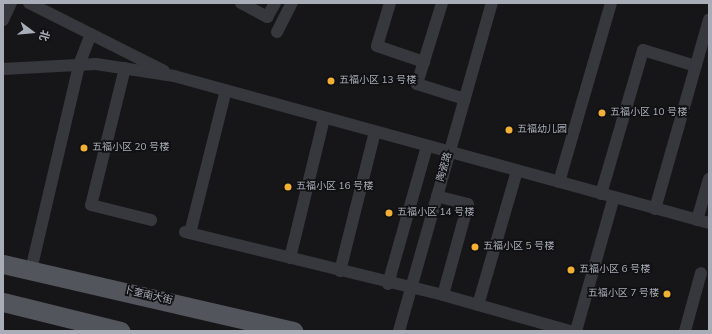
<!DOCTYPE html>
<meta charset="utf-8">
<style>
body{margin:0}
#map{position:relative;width:712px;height:334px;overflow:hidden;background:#161618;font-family:"Nunito Sans","Noto Sans SC",sans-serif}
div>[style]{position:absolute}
.minor>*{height:12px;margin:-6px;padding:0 6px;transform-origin:6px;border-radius:6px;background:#37383d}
.primary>*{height:19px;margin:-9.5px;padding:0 9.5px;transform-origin:9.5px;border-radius:9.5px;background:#53555c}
.dots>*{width:11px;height:11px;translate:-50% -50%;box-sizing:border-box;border:2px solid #111113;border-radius:50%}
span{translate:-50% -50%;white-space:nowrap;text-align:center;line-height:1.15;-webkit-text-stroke:3.5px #111113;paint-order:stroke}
.poi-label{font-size:10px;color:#a8adb8}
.left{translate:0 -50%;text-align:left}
.right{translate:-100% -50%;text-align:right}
.street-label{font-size:10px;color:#a8adb8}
.frame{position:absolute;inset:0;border:4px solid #a8adb8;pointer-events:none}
.north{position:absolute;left:12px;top:12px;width:40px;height:40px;-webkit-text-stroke:3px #111113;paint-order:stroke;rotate:106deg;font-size:11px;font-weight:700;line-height:16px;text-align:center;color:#a8adb8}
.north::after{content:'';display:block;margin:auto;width:14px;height:18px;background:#a8adb8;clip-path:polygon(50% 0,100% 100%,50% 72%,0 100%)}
</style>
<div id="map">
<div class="minor">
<div style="left:29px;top:3px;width:151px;rotate:26.7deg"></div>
<div style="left:241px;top:3px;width:30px;rotate:28deg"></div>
<div style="left:267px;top:17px;width:16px;rotate:-60deg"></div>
<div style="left:390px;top:3px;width:45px;rotate:106.8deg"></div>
<div style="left:377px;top:46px;width:50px;rotate:18.8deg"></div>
<div style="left:442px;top:3px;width:85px;rotate:107.2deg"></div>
<div style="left:417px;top:84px;width:50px;rotate:17.4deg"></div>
<div style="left:3px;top:20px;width:19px;rotate:-65deg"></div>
<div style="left:277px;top:32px;width:33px;rotate:-63deg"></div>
<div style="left:125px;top:68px;width:141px;rotate:103.9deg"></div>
<div style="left:91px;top:205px;width:62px;rotate:14deg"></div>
<div style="left:3px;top:69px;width:93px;rotate:-3.1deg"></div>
<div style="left:96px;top:64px;width:79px;rotate:8.7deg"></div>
<div style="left:174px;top:76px;width:555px;rotate:15.36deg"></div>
<div style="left:559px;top:182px;width:186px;rotate:-73.8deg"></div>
<div style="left:601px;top:194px;width:150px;rotate:-73.7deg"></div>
<div style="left:643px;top:50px;width:55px;rotate:16.8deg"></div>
<div style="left:655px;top:209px;width:197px;rotate:-74.1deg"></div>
<div style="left:697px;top:220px;width:43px;rotate:-73.7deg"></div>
<div style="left:185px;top:232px;width:266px;rotate:13.7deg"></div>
<div style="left:443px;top:295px;width:94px;rotate:-74.6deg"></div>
<div style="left:468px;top:204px;width:32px;rotate:-166deg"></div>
<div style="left:190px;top:233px;width:147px;rotate:-75.9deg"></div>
<div style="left:290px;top:258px;width:144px;rotate:-76.3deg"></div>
<div style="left:31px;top:270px;width:211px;rotate:-76.8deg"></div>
<div style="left:79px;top:65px;width:33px;rotate:-69deg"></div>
<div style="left:340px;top:271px;width:143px;rotate:-75.9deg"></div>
<div style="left:388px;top:284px;width:143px;rotate:-74.2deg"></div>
<div style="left:443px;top:295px;width:132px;rotate:15.8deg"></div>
<div style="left:478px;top:305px;width:140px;rotate:-73.8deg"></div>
<div style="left:399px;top:331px;width:341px;rotate:-74.2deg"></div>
<div style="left:576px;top:331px;width:139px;rotate:-74.2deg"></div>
<div style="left:685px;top:331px;width:60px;rotate:-74.6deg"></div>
</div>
<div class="primary">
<div style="left:3px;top:264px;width:298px;rotate:13deg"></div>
<div style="left:3px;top:302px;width:121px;rotate:13.9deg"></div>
</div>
<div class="dots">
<div style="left:331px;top:81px;background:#f2b134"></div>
<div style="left:602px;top:113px;background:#f2b134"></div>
<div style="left:509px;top:130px;background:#f2b134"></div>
<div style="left:84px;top:148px;background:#f2b134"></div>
<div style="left:288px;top:187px;background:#f2b134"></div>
<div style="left:389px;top:213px;background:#f2b134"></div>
<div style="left:475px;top:247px;background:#f2b134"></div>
<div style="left:571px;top:270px;background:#f2b134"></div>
<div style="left:667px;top:294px;background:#f2b134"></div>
</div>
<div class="poi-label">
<span class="left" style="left:339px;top:81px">五福小区 13 号楼</span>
<span class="left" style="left:610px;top:113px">五福小区 10 号楼</span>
<span class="left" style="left:517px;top:130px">五福幼儿园</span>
<span class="left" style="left:92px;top:148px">五福小区 20 号楼</span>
<span class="left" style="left:296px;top:187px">五福小区 16 号楼</span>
<span class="left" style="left:397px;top:213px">五福小区 14 号楼</span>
<span class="left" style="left:483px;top:247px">五福小区 5 号楼</span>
<span class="left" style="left:579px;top:270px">五福小区 6 号楼</span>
<span class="right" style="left:659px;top:294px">五福小区 7 号楼</span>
</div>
<div class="street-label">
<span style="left:445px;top:167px;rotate:-74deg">陶瓷路</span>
<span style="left:148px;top:296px;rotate:13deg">卜奎南大街</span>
</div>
<div class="frame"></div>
<div class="north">北</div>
</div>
